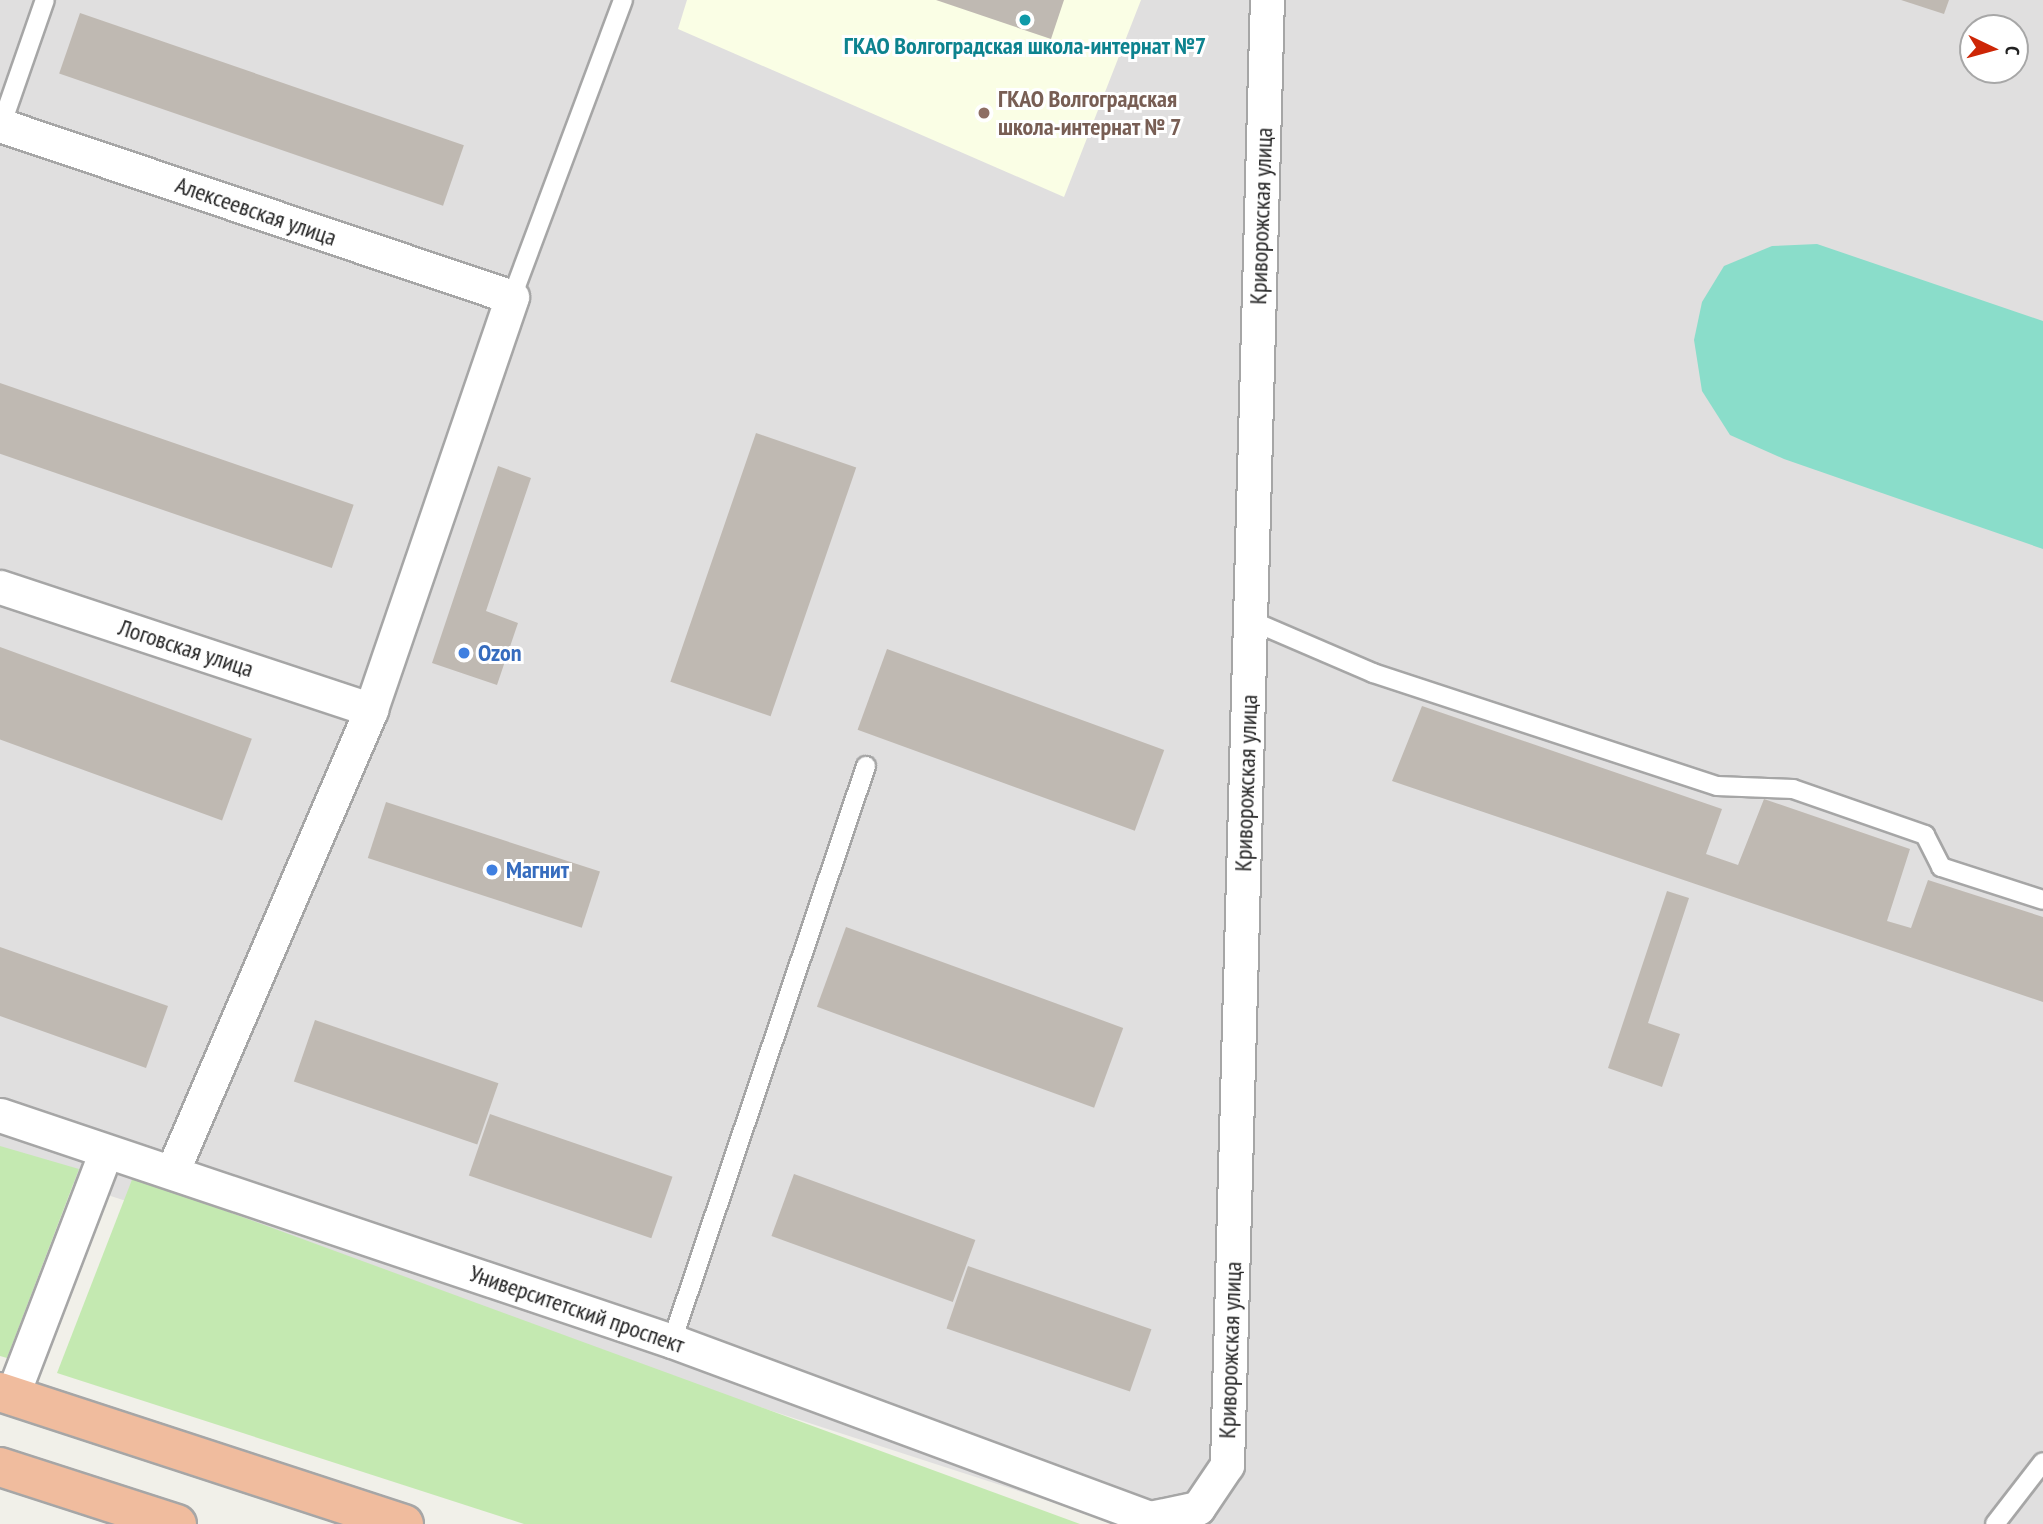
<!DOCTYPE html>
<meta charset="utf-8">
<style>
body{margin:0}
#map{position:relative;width:2043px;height:1524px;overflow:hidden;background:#f1f0e9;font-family:"PT Sans Narrow",sans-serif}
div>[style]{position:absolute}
.residential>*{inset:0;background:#e0dfdf}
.education>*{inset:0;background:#fafee5}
.grass>*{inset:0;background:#c4e9b1}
.pitch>*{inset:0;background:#8addca}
.building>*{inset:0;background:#bfb9b2;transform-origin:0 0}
.roads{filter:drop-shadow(2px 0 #a6a6a6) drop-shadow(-2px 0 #a6a6a6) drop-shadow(0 2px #a6a6a6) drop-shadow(0 -2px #a6a6a6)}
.service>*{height:18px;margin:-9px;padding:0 9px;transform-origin:9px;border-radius:9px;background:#fff}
.minor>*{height:33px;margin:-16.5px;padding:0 16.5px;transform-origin:16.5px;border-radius:16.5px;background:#fff}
.trunk>*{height:38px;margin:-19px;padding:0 19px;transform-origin:19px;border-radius:19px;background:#f0bc9e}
.dots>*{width:19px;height:19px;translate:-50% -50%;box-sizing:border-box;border:4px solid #fff;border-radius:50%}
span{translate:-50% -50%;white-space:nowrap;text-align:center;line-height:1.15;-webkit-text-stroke:6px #fff;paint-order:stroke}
.culture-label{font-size:24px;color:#0d838f;font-weight:700}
.education-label{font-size:24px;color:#785e54;font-weight:700}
.left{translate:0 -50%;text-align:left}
.street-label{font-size:24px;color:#222}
.shop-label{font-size:24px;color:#366cbe;font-weight:700}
.north{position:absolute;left:1959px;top:14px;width:70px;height:70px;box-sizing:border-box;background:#fff;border:2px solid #a7a7a7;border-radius:50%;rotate:95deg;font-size:19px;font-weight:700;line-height:28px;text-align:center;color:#222}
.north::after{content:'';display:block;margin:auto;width:24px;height:32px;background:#cd2606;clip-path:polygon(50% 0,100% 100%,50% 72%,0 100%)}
</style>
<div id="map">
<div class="residential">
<div style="clip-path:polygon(evenodd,0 0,2043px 0,2043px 1524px,1120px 1524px,0 1160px,0 0,1973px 28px,2015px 28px,2015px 70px,1973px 70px,1973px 28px)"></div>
</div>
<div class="education">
<div style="clip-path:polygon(687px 0,1141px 0,1064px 197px,678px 29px)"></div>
</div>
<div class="grass">
<div style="clip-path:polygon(0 1146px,79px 1169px,7px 1358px,0 1356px)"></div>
<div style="clip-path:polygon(133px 1177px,1080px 1524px,524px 1524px,57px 1373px)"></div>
</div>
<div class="pitch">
<div style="clip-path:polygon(1817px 244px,2043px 321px,2043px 549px,1784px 459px,1730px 435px,1702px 391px,1694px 340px,1702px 302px,1724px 266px,1772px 246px)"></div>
</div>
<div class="building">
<div style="clip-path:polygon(936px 0,1064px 0,1051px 39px)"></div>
<div style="clip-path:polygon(1901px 0,1949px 0,1944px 14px)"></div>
<div style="left:80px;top:13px;width:406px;height:64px;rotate:19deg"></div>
<div style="left:0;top:383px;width:374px;height:67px;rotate:19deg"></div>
<div style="left:756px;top:433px;width:106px;height:263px;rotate:19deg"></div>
<div style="clip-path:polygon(498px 466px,531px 478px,486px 611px,518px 623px,497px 685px,432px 663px)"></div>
<div style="left:0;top:647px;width:268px;height:87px;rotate:20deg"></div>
<div style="left:887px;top:649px;width:295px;height:86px;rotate:20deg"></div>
<div style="clip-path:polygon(1422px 706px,1722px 809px,1706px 854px,1738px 865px,1764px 799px,1910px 849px,1887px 921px,1911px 928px,1928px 880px,2043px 917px,2043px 1002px,1392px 781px)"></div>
<div style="left:386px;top:802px;width:225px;height:59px;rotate:18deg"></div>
<div style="clip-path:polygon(1667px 891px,1689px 898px,1648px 1023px,1680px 1034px,1662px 1087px,1608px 1068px)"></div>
<div style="left:846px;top:927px;width:295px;height:85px;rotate:20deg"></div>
<div style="clip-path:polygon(0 947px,168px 1006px,146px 1068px,0 1016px)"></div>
<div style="left:315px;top:1020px;width:194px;height:65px;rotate:19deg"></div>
<div style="left:490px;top:1114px;width:193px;height:65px;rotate:19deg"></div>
<div style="left:794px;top:1174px;width:193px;height:66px;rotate:20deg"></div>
<div style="left:968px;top:1266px;width:194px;height:66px;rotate:19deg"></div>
</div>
<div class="roads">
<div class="service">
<div style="left:1px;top:126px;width:133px;rotate:-70.8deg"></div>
<div style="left:512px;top:297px;width:317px;rotate:-69.5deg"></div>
<div style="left:1250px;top:620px;width:134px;rotate:23.3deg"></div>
<div style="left:1373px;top:673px;width:362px;rotate:18.2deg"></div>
<div style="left:1717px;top:786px;width:76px;rotate:2.3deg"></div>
<div style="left:1793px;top:789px;width:140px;rotate:19.2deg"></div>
<div style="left:1925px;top:835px;width:36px;rotate:63deg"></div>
<div style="left:1941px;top:867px;width:107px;rotate:17.9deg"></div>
<div style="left:672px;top:1341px;width:607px;rotate:-71.36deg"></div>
<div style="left:1995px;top:1524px;width:78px;rotate:-52.3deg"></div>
</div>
<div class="minor">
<div style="left:0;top:125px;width:540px;rotate:18.57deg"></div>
<div style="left:512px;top:297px;width:436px;rotate:108.9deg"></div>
<div style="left:371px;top:710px;width:503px;rotate:113.3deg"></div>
<div style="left:0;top:587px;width:391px;rotate:18.3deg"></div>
<div style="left:0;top:1115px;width:709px;rotate:18.59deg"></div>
<div style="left:672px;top:1341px;width:510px;rotate:20.32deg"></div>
<div style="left:1150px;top:1518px;width:49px;rotate:-11.8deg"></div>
<div style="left:1198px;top:1508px;width:52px;rotate:-56deg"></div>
<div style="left:1227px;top:1465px;width:1466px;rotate:-88.44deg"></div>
<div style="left:12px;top:1396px;width:262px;rotate:-69deg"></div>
</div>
<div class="trunk">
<div style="left:0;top:1392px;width:425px;rotate:18.1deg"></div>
<div style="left:0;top:1467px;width:186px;rotate:17.9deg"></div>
</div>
</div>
<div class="dots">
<div style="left:1025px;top:20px;background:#0f9aa8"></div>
<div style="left:984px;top:113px;background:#8d6e63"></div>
<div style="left:464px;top:653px;background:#3f7fe0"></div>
<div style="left:492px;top:870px;background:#3f7fe0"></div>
</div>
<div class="culture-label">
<span style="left:1025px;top:46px">ГКАО Волгоградская школа-интернат №7</span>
</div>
<div class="education-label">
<span class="left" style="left:998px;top:113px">ГКАО Волгоградская<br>школа-интернат № 7</span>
</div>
<div class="street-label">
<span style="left:256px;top:211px;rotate:19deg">Алексеевская улица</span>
<span style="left:1261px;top:216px;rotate:-88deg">Криворожская улица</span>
<span style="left:186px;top:648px;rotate:18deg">Логовская улица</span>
<span style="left:1246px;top:783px;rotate:-88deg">Криворожская улица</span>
<span style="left:577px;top:1309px;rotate:19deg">Университетский проспект</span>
<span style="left:1230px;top:1350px;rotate:-88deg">Криворожская улица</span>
</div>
<div class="shop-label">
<span class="left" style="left:478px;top:653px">Ozon</span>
<span class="left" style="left:506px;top:870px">Магнит</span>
</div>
<div class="north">С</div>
</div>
